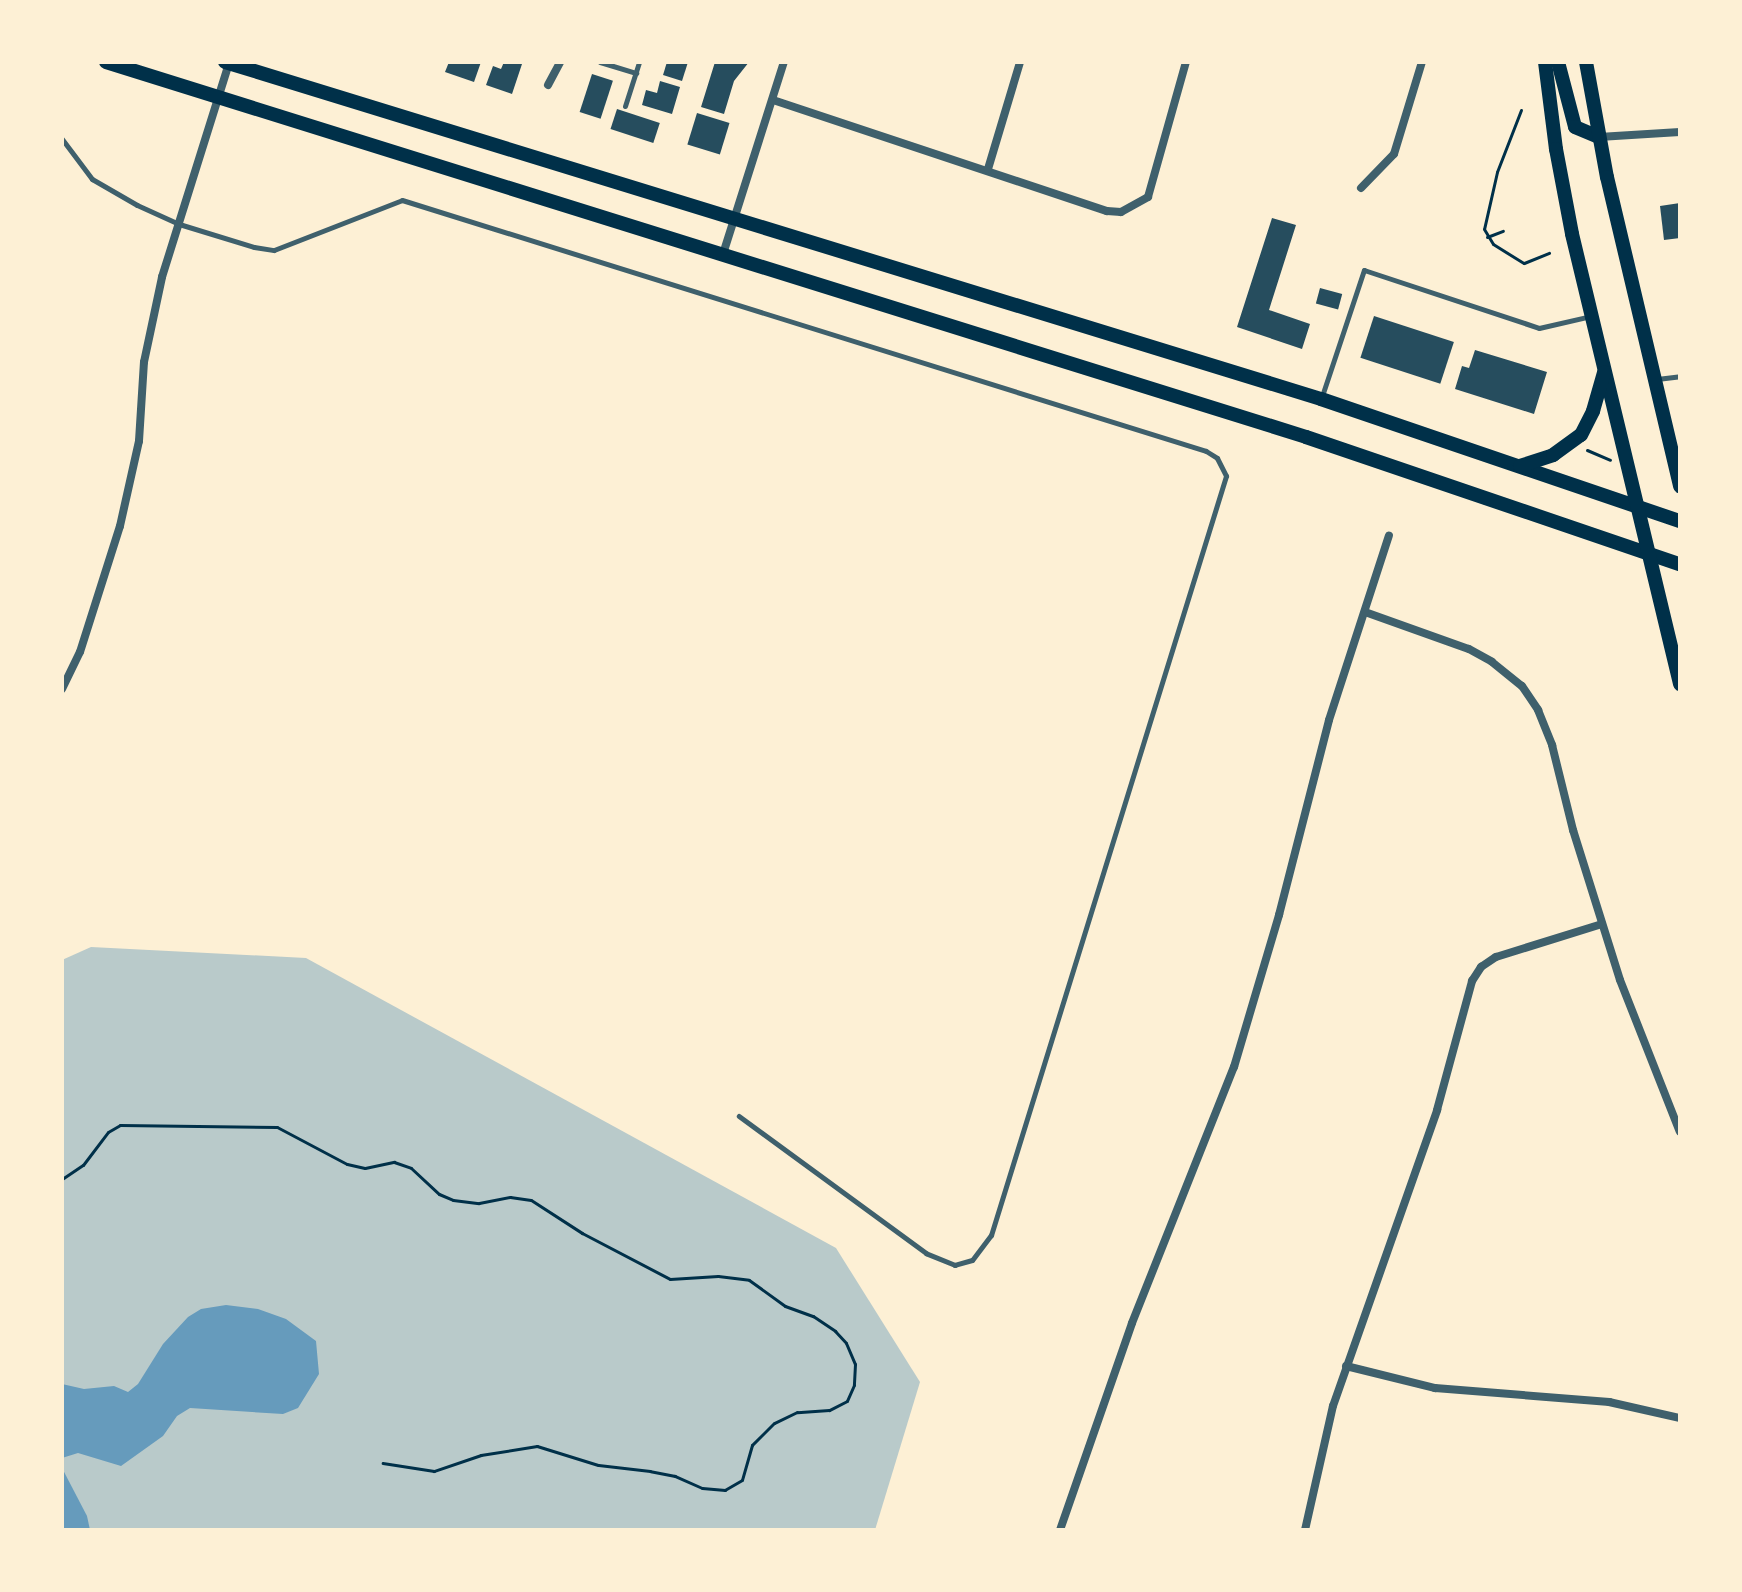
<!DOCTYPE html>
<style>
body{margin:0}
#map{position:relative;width:1742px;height:1592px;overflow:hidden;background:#fdf0d5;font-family:"Nunito Sans",sans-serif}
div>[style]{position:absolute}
.green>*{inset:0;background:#b9caca}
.water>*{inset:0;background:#669bbc}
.building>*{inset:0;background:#264d5e;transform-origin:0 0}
.path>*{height:3px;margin:-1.5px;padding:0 1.5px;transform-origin:1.5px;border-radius:1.5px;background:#003049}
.service>*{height:5px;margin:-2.5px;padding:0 2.5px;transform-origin:2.5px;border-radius:2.5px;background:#3f606c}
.minor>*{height:8px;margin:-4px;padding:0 4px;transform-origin:4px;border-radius:4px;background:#3f606c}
.secondary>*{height:14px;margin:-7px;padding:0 7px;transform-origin:7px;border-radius:7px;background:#003049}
span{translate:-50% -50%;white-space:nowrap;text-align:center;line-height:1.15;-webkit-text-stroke:7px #fdf0d5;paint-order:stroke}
.frame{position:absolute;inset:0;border:64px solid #fdf0d5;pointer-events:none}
</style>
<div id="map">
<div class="green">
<div style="clip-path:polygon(91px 947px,306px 958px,836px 1248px,920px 1382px,875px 1530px,62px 1530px,62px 960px)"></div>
</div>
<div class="water">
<div style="clip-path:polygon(226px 1305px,258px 1309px,286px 1319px,316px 1341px,319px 1374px,298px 1408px,283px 1414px,190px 1408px,177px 1416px,163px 1436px,121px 1466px,78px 1453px,62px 1458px,62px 1384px,84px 1389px,114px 1386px,128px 1392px,138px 1384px,163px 1344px,188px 1317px,201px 1309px)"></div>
<div style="clip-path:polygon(62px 1468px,87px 1516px,90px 1530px,62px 1530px)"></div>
</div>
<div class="building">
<div style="clip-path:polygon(449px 62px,481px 62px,474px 82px,445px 72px)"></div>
<div style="clip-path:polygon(504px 62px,522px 64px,512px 94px,486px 85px,493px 66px,501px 69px)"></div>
<div style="clip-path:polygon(667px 62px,688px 62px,682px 81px,663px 75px)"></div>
<div style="clip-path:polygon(715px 62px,749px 62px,734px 81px,724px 114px,701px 107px)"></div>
<div style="left:592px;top:74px;width:22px;height:40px;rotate:18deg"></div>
<div style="clip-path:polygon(660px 81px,680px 87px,672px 114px,642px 105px,646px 90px,657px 93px)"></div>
<div style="left:617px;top:109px;width:45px;height:21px;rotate:18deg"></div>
<div style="left:697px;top:113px;width:34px;height:33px;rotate:17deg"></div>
<div style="clip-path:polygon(1680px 203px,1680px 238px,1664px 240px,1660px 206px)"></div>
<div style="clip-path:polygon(1272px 218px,1296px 225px,1269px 310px,1310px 324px,1302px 349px,1237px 327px)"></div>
<div style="left:1320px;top:288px;width:23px;height:16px;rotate:15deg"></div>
<div style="left:1374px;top:316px;width:84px;height:44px;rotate:18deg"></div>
<div style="clip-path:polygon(1475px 350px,1547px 372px,1534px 414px,1455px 389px,1462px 366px,1469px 368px)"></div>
</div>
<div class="path">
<div style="left:1521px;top:110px;width:66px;rotate:111.2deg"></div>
<div style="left:1497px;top:172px;width:58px;rotate:102.8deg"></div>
<div style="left:1484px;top:229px;width:17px;rotate:59deg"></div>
<div style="left:1493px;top:244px;width:36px;rotate:32deg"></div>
<div style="left:1524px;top:263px;width:27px;rotate:-22deg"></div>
<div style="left:1487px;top:237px;width:17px;rotate:-21deg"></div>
<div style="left:1587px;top:450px;width:25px;rotate:23deg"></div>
<div style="left:62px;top:1179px;width:25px;rotate:-34deg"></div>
<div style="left:83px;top:1165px;width:41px;rotate:-52.9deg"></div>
<div style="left:108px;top:1132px;width:14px;rotate:-30deg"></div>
<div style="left:120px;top:1125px;width:157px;rotate:0.7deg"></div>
<div style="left:277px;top:1127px;width:79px;rotate:27.9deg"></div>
<div style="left:347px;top:1164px;width:18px;rotate:13deg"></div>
<div style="left:365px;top:1168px;width:30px;rotate:-12deg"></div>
<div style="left:394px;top:1162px;width:18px;rotate:19deg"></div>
<div style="left:411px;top:1168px;width:38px;rotate:43deg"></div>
<div style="left:439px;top:1194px;width:15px;rotate:23deg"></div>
<div style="left:453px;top:1200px;width:26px;rotate:7deg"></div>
<div style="left:479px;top:1203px;width:32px;rotate:-11deg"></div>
<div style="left:510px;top:1197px;width:21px;rotate:8deg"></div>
<div style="left:531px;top:1200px;width:61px;rotate:32.9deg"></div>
<div style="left:582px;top:1233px;width:99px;rotate:27.6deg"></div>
<div style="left:670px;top:1279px;width:48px;rotate:-3.6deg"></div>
<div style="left:718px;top:1276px;width:31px;rotate:7deg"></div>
<div style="left:749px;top:1280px;width:44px;rotate:35.8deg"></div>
<div style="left:785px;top:1306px;width:30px;rotate:20deg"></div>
<div style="left:813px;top:1316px;width:27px;rotate:34deg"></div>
<div style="left:835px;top:1331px;width:16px;rotate:47deg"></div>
<div style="left:846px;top:1343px;width:23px;rotate:67deg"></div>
<div style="left:855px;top:1364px;width:21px;rotate:93deg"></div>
<div style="left:854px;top:1385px;width:17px;rotate:114deg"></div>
<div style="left:847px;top:1401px;width:20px;rotate:153deg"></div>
<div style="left:829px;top:1410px;width:32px;rotate:176deg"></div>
<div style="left:797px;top:1412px;width:25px;rotate:154deg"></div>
<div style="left:774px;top:1423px;width:31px;rotate:135deg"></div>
<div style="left:752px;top:1445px;width:36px;rotate:106deg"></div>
<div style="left:742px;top:1480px;width:20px;rotate:150deg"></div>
<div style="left:725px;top:1490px;width:23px;rotate:-175deg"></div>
<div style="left:702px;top:1488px;width:30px;rotate:-156deg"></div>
<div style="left:675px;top:1476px;width:25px;rotate:-169deg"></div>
<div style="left:650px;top:1471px;width:52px;rotate:-173.4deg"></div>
<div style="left:598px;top:1465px;width:64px;rotate:-162.7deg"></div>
<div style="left:537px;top:1446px;width:57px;rotate:170.9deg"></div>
<div style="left:481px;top:1455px;width:50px;rotate:161.2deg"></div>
<div style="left:434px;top:1471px;width:52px;rotate:-171.1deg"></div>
</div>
<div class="service">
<div style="left:600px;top:62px;width:38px;rotate:17deg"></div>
<div style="left:625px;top:106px;width:46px;rotate:-72.3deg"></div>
<div style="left:62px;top:139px;width:50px;rotate:53.1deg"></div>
<div style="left:92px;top:179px;width:52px;rotate:30deg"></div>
<div style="left:137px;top:205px;width:46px;rotate:24.3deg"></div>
<div style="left:179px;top:224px;width:78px;rotate:17deg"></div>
<div style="left:254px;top:247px;width:20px;rotate:9deg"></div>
<div style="left:274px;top:250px;width:137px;rotate:-21.3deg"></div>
<div style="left:402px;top:200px;width:842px;rotate:17.34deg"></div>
<div style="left:1206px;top:451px;width:13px;rotate:32deg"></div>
<div style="left:1217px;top:458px;width:20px;rotate:63deg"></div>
<div style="left:1226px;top:476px;width:795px;rotate:107.2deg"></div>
<div style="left:991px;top:1235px;width:31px;rotate:127deg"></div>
<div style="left:972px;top:1260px;width:18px;rotate:164deg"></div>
<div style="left:955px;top:1265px;width:31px;rotate:-158deg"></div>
<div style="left:926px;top:1253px;width:232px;rotate:-143.8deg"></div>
<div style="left:1657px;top:379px;width:23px;rotate:-7deg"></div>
<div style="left:1321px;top:399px;width:136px;rotate:-71.6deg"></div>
<div style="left:1364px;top:270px;width:184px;rotate:18.3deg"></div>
<div style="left:1539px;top:328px;width:53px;rotate:-13deg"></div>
</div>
<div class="minor">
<div style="left:548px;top:85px;width:26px;rotate:-62deg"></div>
<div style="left:773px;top:100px;width:352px;rotate:18.4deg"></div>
<div style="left:1107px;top:211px;width:14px;rotate:4deg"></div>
<div style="left:1121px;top:212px;width:31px;rotate:-29deg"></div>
<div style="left:1148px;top:197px;width:140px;rotate:-74.3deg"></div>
<div style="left:1599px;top:137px;width:81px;rotate:-3.5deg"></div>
<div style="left:988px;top:169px;width:112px;rotate:-73.3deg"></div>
<div style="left:1361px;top:188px;width:47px;rotate:-45.9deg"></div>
<div style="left:1394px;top:154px;width:96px;rotate:-73.1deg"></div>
<div style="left:723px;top:254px;width:201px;rotate:-72.4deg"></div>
<div style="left:1365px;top:612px;width:110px;rotate:19.6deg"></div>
<div style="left:1469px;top:649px;width:26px;rotate:29deg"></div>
<div style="left:1492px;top:662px;width:38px;rotate:39deg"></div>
<div style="left:1522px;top:686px;width:29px;rotate:56deg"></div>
<div style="left:1538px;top:710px;width:38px;rotate:68deg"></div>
<div style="left:1552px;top:745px;width:88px;rotate:76.1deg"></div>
<div style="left:1573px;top:830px;width:157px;rotate:72.6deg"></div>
<div style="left:1620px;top:980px;width:163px;rotate:68.5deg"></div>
<div style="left:62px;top:689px;width:41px;rotate:-64.1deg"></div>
<div style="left:80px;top:652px;width:132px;rotate:-72.4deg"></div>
<div style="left:120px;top:526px;width:87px;rotate:-77.4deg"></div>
<div style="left:139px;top:441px;width:79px;rotate:-86.4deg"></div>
<div style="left:144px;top:362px;width:87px;rotate:-78deg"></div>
<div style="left:162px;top:277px;width:224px;rotate:-72.6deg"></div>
<div style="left:1346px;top:1366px;width:92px;rotate:13.9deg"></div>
<div style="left:1435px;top:1388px;width:175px;rotate:4.6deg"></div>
<div style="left:1609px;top:1402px;width:73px;rotate:12.7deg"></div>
<div style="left:1060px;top:1530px;width:219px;rotate:-70.8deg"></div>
<div style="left:1132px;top:1323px;width:276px;rotate:-68.3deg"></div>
<div style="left:1234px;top:1067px;width:159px;rotate:-73.5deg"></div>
<div style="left:1279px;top:915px;width:201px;rotate:-75.6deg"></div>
<div style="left:1329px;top:720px;width:194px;rotate:-72deg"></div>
<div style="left:1305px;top:1530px;width:127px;rotate:-77.3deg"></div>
<div style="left:1333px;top:1406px;width:314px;rotate:-70.6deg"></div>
<div style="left:1437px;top:1110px;width:134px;rotate:-74.8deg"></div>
<div style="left:1472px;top:981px;width:17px;rotate:-57deg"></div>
<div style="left:1481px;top:967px;width:18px;rotate:-34deg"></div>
<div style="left:1496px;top:957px;width:111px;rotate:-17.3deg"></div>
</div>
<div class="secondary">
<div style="left:106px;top:62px;width:1257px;rotate:17.35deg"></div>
<div style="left:1306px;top:437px;width:395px;rotate:18.8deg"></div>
<div style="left:225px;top:62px;width:1147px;rotate:17.09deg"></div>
<div style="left:1321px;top:399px;width:379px;rotate:18.8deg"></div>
<div style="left:1545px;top:62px;width:88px;rotate:82.8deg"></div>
<div style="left:1556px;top:149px;width:86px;rotate:79.3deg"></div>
<div style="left:1572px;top:234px;width:463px;rotate:76.5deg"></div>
<div style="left:1558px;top:62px;width:67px;rotate:75.3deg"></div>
<div style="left:1575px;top:127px;width:26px;rotate:23deg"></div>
<div style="left:1586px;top:62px;width:117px;rotate:79.7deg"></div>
<div style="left:1607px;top:177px;width:318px;rotate:76.7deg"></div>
<div style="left:1520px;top:466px;width:35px;rotate:-18deg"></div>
<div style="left:1553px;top:455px;width:34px;rotate:-36deg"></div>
<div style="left:1581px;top:435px;width:27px;rotate:-63deg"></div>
<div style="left:1593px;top:411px;width:40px;rotate:-74deg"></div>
</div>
<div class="frame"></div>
</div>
